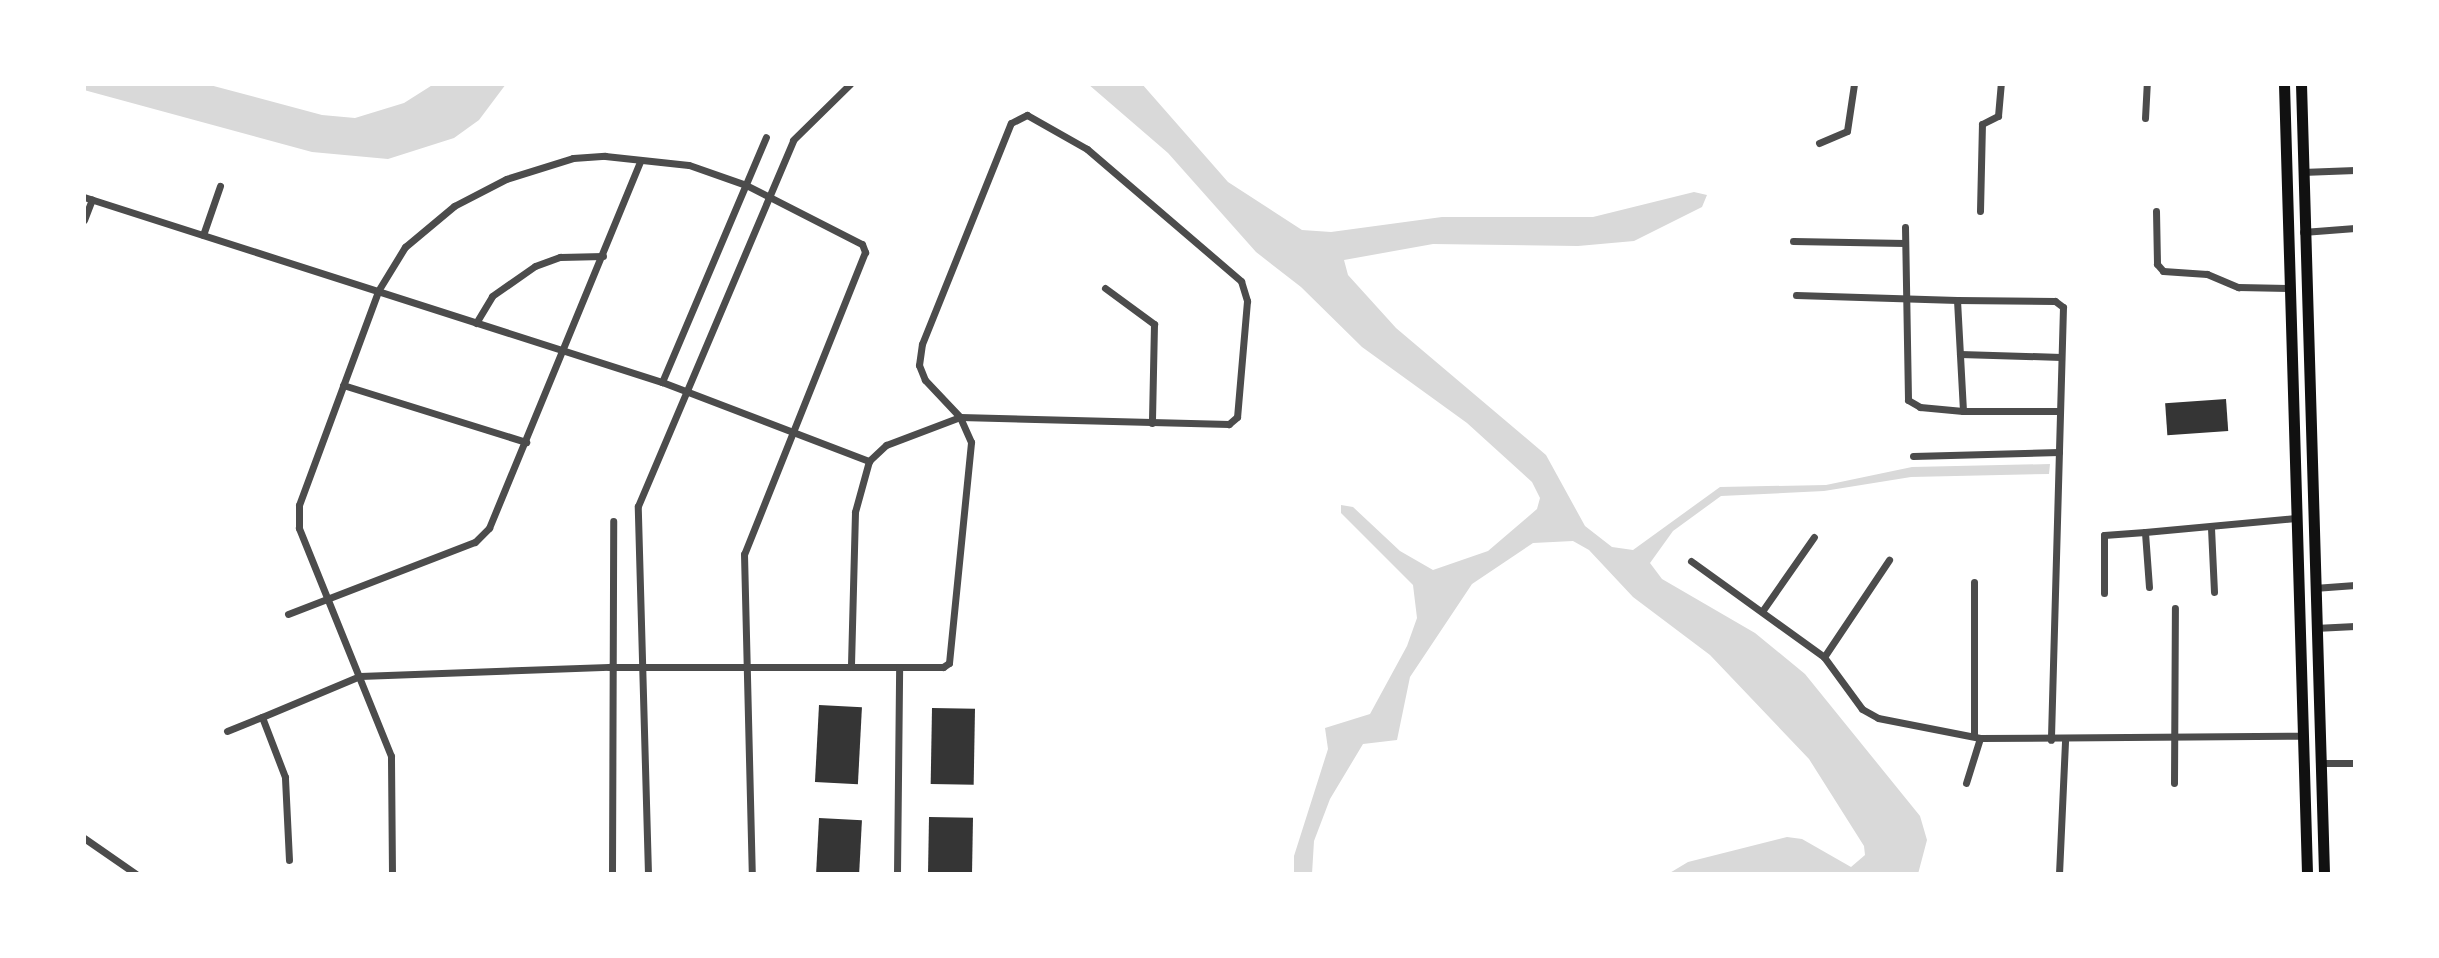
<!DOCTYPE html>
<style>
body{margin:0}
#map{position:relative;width:2439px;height:958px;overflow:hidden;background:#fff;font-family:"DejaVu Sans",sans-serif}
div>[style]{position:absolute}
.water>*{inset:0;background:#d9d9d9}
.building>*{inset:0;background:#353535;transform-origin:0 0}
.minor>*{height:7px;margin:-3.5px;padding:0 3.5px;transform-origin:3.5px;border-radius:3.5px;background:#4c4c4c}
.primary>*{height:11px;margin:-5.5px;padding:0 5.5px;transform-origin:5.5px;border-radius:5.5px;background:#111}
span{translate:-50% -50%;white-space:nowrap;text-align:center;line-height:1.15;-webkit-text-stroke:7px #fff;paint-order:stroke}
.frame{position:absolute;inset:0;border:86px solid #fff;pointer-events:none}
</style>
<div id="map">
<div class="water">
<div style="clip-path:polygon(84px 84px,206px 84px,322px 115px,355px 118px,404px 103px,434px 84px,506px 84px,479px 120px,454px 138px,388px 159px,312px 152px,84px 90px)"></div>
<div style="clip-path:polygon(1088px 84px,1142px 84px,1228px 182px,1302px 230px,1331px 232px,1442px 217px,1593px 217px,1694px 192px,1707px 195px,1702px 207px,1634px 241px,1578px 246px,1433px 244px,1344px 260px,1348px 275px,1396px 328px,1546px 455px,1585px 526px,1612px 547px,1633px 550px,1720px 487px,1826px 485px,1912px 467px,2050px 464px,2049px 474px,1911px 477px,1824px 491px,1721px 496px,1673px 531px,1650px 563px,1662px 579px,1755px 633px,1805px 674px,1920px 816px,1927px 840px,1918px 874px,1668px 874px,1688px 862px,1787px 837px,1802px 839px,1851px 867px,1865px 855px,1864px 846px,1809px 759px,1710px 655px,1633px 597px,1589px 550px,1573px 541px,1533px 543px,1472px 584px,1410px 677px,1397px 740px,1363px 744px,1330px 799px,1314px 841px,1312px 874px,1294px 874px,1294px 856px,1328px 749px,1325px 728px,1370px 714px,1407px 646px,1417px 618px,1413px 585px,1341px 513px,1341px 505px,1353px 507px,1400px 551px,1433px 570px,1488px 551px,1537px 509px,1540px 498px,1532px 482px,1467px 423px,1362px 347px,1301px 287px,1256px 252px,1168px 153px)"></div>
</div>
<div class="building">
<div style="left:2226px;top:399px;width:32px;height:61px;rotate:86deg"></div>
<div style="left:819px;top:705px;width:43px;height:77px;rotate:3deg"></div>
<div style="left:932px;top:708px;width:43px;height:76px;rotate:1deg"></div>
<div style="left:929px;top:817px;width:44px;height:57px;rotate:1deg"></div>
<div style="left:819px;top:818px;width:43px;height:56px;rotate:3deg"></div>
</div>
<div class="minor">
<div style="left:2145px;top:118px;width:34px;rotate:-87deg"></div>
<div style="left:1819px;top:143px;width:30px;rotate:-23deg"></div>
<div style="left:1847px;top:131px;width:48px;rotate:-81.5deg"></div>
<div style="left:2302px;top:172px;width:53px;rotate:-2.2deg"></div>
<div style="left:84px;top:197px;width:607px;rotate:17.75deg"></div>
<div style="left:662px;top:382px;width:222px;rotate:20.9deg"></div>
<div style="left:1980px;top:211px;width:87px;rotate:-88.7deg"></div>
<div style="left:1982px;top:124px;width:18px;rotate:-27deg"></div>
<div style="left:1998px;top:116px;width:32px;rotate:-85deg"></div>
<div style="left:2156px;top:211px;width:53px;rotate:88.9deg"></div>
<div style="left:2157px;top:264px;width:9px;rotate:49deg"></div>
<div style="left:2163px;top:271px;width:44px;rotate:3.9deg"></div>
<div style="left:2207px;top:274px;width:34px;rotate:23deg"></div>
<div style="left:2238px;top:287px;width:51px;rotate:1.1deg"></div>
<div style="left:84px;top:220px;width:22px;rotate:-69deg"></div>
<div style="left:1905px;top:227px;width:173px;rotate:89deg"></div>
<div style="left:1908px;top:400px;width:14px;rotate:30deg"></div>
<div style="left:1920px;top:407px;width:43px;rotate:5.3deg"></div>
<div style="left:1963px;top:411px;width:95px"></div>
<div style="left:2303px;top:232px;width:52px;rotate:-4.4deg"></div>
<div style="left:203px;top:235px;width:52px;rotate:-70.9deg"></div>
<div style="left:1793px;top:241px;width:112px;rotate:1deg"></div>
<div style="left:1105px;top:288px;width:61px;rotate:36.3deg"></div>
<div style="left:1154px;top:324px;width:99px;rotate:91.2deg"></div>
<div style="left:1796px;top:295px;width:161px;rotate:1.8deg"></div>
<div style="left:1957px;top:300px;width:111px;rotate:86.9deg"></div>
<div style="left:1957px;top:300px;width:98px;rotate:0.6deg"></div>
<div style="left:2055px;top:301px;width:10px;rotate:37deg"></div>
<div style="left:2063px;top:307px;width:433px;rotate:91.6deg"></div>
<div style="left:476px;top:323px;width:31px;rotate:-59deg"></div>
<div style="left:492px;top:296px;width:52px;rotate:-34.9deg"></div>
<div style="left:535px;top:266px;width:27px;rotate:-20deg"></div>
<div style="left:560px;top:257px;width:43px;rotate:-1.3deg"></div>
<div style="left:1960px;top:354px;width:101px;rotate:1.7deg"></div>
<div style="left:662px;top:382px;width:266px;rotate:-67deg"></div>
<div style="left:343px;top:385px;width:192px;rotate:17.3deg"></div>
<div style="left:1913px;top:456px;width:146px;rotate:-1.6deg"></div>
<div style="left:2211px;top:528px;width:64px;rotate:87.3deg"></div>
<div style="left:1691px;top:561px;width:164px;rotate:35.8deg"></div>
<div style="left:1824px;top:657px;width:64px;rotate:53.8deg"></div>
<div style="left:1862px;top:709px;width:18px;rotate:29deg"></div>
<div style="left:1878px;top:718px;width:104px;rotate:11.1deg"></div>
<div style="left:1980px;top:738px;width:321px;rotate:-0.4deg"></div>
<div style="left:2149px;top:587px;width:55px;rotate:-94.2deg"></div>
<div style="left:2145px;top:532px;width:151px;rotate:-5.3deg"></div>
<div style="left:2314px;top:588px;width:41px;rotate:-4.2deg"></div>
<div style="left:2104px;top:593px;width:58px;rotate:-90deg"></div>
<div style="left:2104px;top:535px;width:41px;rotate:-4.2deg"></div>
<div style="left:1763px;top:610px;width:89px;rotate:-55.1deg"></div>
<div style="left:288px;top:614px;width:200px;rotate:-21.1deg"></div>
<div style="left:475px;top:542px;width:20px;rotate:-45deg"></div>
<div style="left:489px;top:528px;width:398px;rotate:-67.6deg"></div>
<div style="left:2315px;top:628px;width:40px;rotate:-2.9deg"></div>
<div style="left:1824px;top:657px;width:117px;rotate:-56.2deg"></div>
<div style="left:227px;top:731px;width:38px;rotate:-22deg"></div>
<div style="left:1974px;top:735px;width:153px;rotate:-90deg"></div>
<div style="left:2320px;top:763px;width:35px"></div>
<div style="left:1966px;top:783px;width:47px;rotate:-72.7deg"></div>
<div style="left:2174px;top:783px;width:175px;rotate:-89.7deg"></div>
<div style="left:84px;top:838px;width:63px;rotate:34.7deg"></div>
<div style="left:289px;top:860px;width:83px;rotate:-92.8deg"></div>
<div style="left:285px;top:777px;width:64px;rotate:-111deg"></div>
<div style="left:262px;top:717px;width:106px;rotate:-22.7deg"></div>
<div style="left:360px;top:676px;width:249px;rotate:-2.1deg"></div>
<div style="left:609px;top:667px;width:334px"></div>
<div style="left:943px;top:667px;width:7px;rotate:-34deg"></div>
<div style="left:949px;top:663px;width:222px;rotate:-84.3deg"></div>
<div style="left:971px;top:442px;width:27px;rotate:-114deg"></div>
<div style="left:960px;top:417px;width:51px;rotate:-133.4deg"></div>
<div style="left:925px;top:380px;width:16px;rotate:-112deg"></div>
<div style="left:919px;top:365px;width:21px;rotate:-82deg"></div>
<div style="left:922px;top:344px;width:238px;rotate:-68.1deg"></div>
<div style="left:1011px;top:123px;width:18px;rotate:-27deg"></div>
<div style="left:1027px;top:115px;width:69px;rotate:29.5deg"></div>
<div style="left:1087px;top:149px;width:203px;rotate:40.6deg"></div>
<div style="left:1241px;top:281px;width:21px;rotate:73deg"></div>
<div style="left:1247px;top:301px;width:116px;rotate:94.9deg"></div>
<div style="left:1237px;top:417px;width:11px;rotate:139deg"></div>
<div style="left:1229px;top:424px;width:269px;rotate:-178.5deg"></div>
<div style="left:960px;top:417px;width:79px;rotate:159.3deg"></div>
<div style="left:886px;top:445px;width:23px;rotate:137deg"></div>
<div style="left:869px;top:461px;width:53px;rotate:105.4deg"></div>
<div style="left:855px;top:512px;width:155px;rotate:91.5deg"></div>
<div style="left:392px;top:874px;width:118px;rotate:-90.5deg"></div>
<div style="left:391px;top:756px;width:246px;rotate:-112deg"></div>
<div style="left:299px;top:528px;width:23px;rotate:-90deg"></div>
<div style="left:299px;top:505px;width:228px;rotate:-69.7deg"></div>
<div style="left:378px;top:291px;width:52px;rotate:-58.5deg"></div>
<div style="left:405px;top:247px;width:64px;rotate:-39.9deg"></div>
<div style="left:454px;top:206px;width:59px;rotate:-27.4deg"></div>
<div style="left:506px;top:179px;width:70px;rotate:-17.4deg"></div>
<div style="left:573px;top:158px;width:32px;rotate:-4deg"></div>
<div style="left:605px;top:156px;width:84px;rotate:6.1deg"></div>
<div style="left:689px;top:165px;width:60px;rotate:19.3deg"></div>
<div style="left:746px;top:185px;width:130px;rotate:27deg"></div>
<div style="left:862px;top:244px;width:9px;rotate:69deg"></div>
<div style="left:865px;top:252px;width:325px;rotate:111.8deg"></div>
<div style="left:744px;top:554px;width:320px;rotate:88.6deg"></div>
<div style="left:612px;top:874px;width:353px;rotate:-89.8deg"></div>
<div style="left:648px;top:874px;width:368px;rotate:-91.6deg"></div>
<div style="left:638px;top:506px;width:397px;rotate:-67deg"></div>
<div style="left:793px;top:140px;width:80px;rotate:-44.5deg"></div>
<div style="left:897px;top:874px;width:207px;rotate:-89.4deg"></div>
<div style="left:2059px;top:874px;width:134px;rotate:-87.4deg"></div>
</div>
<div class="primary">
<div style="left:2284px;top:84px;width:790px;rotate:88.33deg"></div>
<div style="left:2301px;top:84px;width:790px;rotate:88.33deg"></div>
</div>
<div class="frame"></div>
</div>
